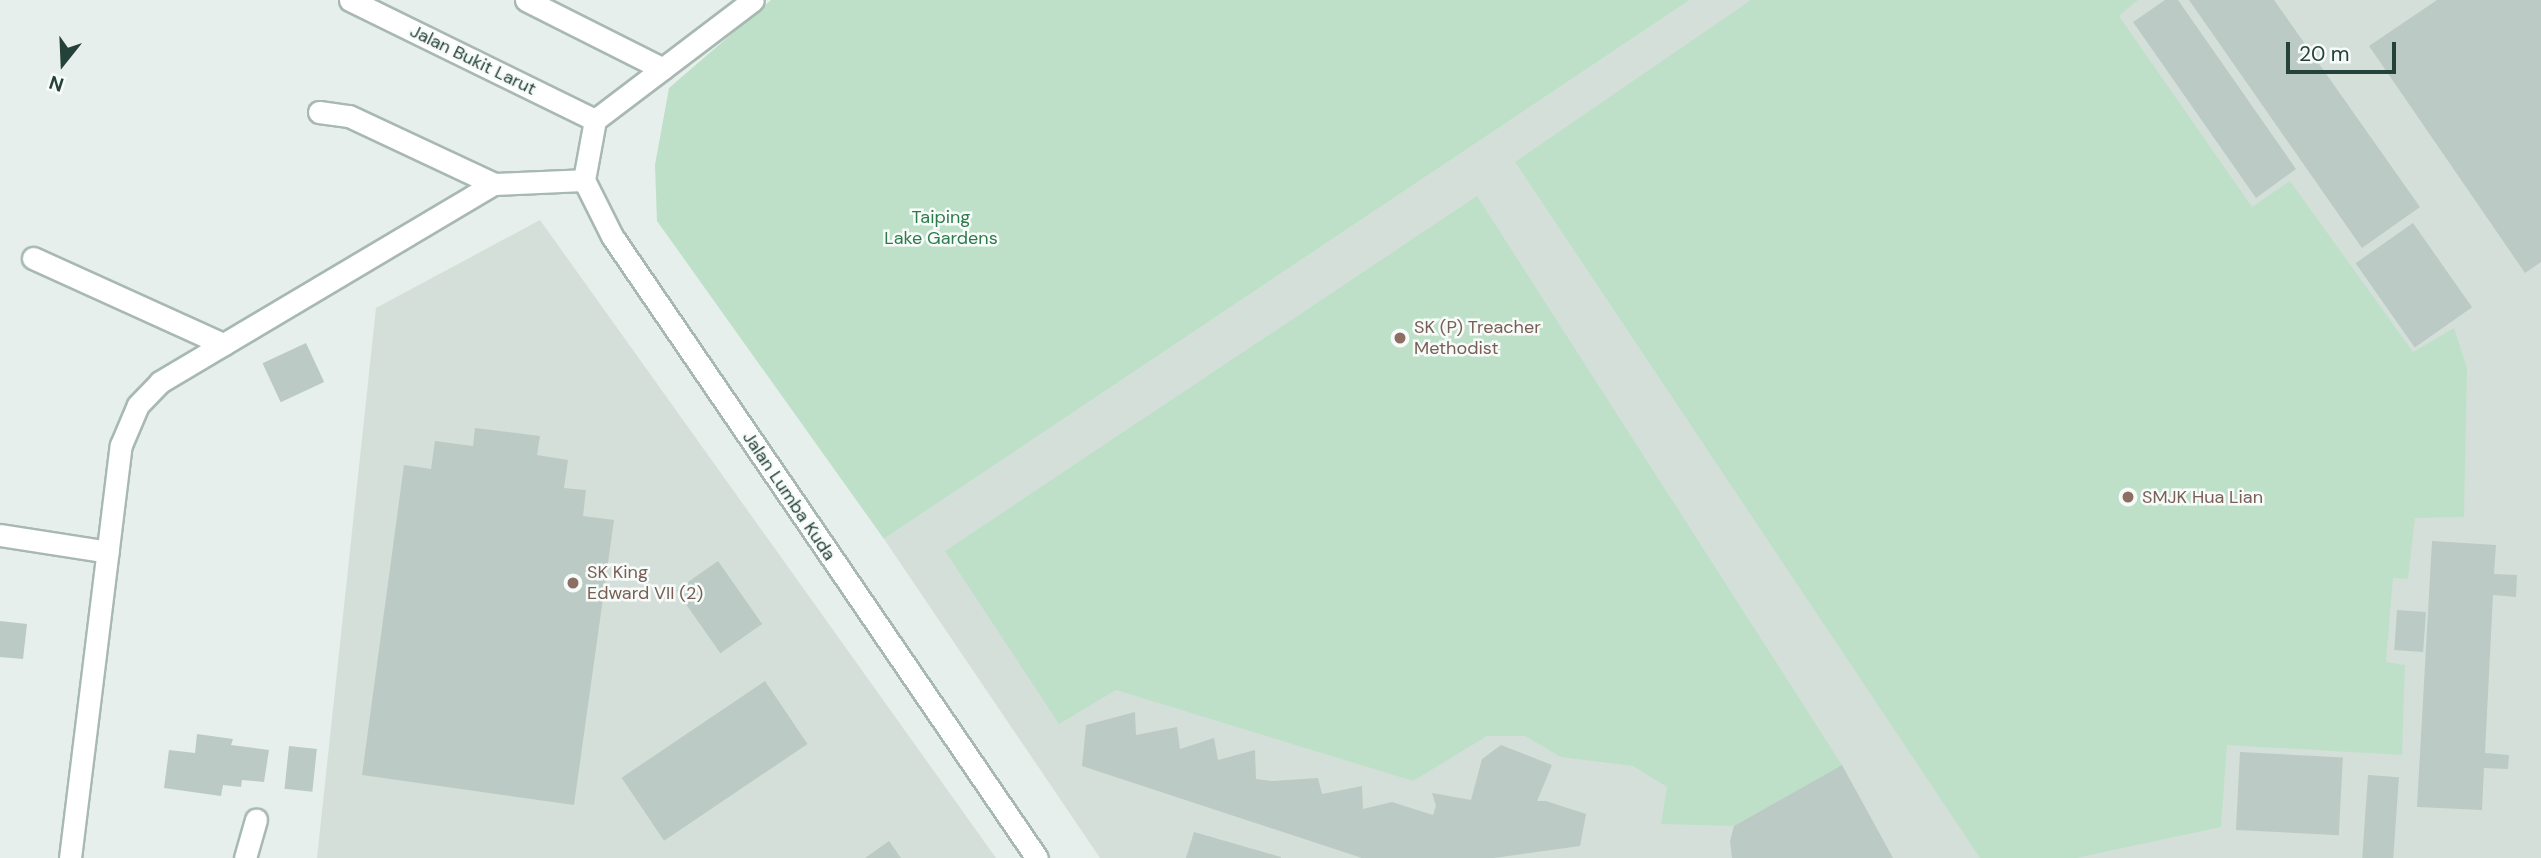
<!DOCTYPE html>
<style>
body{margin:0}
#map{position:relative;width:2541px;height:858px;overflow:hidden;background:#e6efeb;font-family:"DM Sans",sans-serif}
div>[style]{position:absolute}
.built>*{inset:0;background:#d4dfda}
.green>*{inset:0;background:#bfe0c8}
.building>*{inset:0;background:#bbcac4;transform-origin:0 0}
.roads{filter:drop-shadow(2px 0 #a8b8b2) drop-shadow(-2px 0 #a8b8b2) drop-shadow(0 2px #a8b8b2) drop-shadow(0 -2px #a8b8b2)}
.minor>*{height:21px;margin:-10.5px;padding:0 10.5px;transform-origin:10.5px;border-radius:10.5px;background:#fff}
.dots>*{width:19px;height:19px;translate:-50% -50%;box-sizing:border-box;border:4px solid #f7fbf9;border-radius:50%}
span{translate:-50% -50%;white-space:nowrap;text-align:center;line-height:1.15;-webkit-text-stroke:5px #f7fbf9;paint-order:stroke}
.street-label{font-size:18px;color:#24423a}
.park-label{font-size:18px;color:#2d7a4b}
.education-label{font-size:18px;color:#785e54}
.left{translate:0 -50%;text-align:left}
.north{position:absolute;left:28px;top:28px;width:70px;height:70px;-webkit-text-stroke:5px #f7fbf9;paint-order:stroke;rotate:198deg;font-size:19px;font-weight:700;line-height:28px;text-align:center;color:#24423a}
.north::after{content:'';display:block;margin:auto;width:24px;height:32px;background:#24423a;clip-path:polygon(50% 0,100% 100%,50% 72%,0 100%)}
.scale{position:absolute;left:2286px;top:42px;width:110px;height:32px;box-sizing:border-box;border:4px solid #24423a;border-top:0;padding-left:9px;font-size:21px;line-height:24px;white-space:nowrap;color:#24423a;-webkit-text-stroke:5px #f7fbf9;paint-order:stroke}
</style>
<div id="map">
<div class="built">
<div style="clip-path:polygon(1690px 0,2541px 0,2541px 858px,1100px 858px,884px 539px)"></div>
<div style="clip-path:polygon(540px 220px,996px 858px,317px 858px,376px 308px)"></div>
</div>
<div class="green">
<div style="clip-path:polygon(771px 0,1690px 0,884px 539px,657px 221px,655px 165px,669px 88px)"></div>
<div style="clip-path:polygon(1751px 0,2138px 0,2119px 16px,2252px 207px,2290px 181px,2413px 352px,2454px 328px,2467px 368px,2464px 517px,2415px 518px,2408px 579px,2393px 578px,2386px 662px,2405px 665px,2402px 755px,2227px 745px,2221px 827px,2076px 858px,1980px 858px,1515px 162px)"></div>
<div style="clip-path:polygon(1477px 196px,1842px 765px,1734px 826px,1661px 824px,1667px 787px,1633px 766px,1561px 757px,1525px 736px,1487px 736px,1413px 781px,1116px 690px,1059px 724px,945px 551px)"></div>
</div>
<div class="building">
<div style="clip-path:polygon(2165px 0,2178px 0,2296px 169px,2256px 198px,2133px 22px)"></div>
<div style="clip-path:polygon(2189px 0,2274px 0,2420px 207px,2362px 248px)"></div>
<div style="clip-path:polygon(2437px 0,2541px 0,2541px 262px,2525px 273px,2369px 46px)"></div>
<div style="left:2413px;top:223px;width:103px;height:70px;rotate:55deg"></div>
<div style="left:306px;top:343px;width:43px;height:48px;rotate:65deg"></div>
<div style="clip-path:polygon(475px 428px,540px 436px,537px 455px,568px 460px,564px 488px,586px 490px,583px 516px,614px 520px,574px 805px,362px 775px,404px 465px,431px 469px,435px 441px,473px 446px)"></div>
<div style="clip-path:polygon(2432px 541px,2496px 545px,2494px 574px,2517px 575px,2516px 597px,2493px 595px,2485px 753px,2509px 755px,2508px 769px,2484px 768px,2482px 810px,2417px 807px)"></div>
<div style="left:718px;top:561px;width:77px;height:51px;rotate:55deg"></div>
<div style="left:2397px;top:610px;width:29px;height:40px;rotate:4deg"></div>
<div style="clip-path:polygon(0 621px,27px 624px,23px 659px,0 657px)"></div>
<div style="left:765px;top:681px;width:76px;height:173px;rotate:56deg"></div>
<div style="clip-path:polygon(1135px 712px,1136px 735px,1177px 727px,1180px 749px,1214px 738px,1218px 760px,1255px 750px,1256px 779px,1273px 781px,1318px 778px,1322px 794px,1362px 786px,1363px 809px,1392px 802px,1433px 815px,1436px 806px,1432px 793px,1471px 800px,1482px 759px,1501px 745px,1552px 765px,1537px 801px,1546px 801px,1586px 814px,1580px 846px,1494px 858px,1362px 858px,1082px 766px,1086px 725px)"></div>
<div style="clip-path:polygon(197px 734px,233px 739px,231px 745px,269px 750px,264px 782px,242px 780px,241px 787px,223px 785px,221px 796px,164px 788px,169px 750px,195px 753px)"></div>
<div style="left:289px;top:746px;width:28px;height:43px;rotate:6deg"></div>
<div style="left:2240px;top:752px;width:103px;height:78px;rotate:3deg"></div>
<div style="clip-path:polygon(1842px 765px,1893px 858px,1732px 858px,1730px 841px,1734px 826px)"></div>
<div style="left:2368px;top:775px;width:31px;height:83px;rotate:4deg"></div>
<div style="clip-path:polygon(1194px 832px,1281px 857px,1281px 858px,1186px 858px)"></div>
<div style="clip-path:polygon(889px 841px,901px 858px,865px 858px)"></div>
</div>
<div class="roads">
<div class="minor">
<div style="left:350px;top:0;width:273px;rotate:26.1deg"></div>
<div style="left:526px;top:0;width:153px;rotate:26.7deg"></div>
<div style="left:319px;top:112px;width:30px;rotate:8deg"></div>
<div style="left:349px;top:116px;width:160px;rotate:25.1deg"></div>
<div style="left:595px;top:120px;width:61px;rotate:100.4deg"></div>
<div style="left:584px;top:180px;width:63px;rotate:63.4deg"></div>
<div style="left:612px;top:236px;width:753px;rotate:55.66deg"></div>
<div style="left:595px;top:120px;width:198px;rotate:-37.2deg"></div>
<div style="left:33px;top:258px;width:209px;rotate:24.4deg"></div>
<div style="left:0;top:535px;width:109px;rotate:8.9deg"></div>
<div style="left:70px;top:858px;width:416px;rotate:-83deg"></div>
<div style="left:121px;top:445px;width:43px;rotate:-67deg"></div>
<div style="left:138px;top:405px;width:32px;rotate:-46deg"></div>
<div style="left:160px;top:382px;width:388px;rotate:-30.7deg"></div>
<div style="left:494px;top:184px;width:90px;rotate:-2.5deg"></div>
<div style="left:245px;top:858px;width:40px;rotate:-74deg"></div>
</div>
</div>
<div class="dots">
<div style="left:1400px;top:338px;background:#8d6e63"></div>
<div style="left:2128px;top:497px;background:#8d6e63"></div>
<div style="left:573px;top:583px;background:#8d6e63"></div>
</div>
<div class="street-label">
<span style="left:473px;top:60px;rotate:26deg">Jalan Bukit Larut</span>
<span style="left:789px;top:496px;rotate:56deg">Jalan Lumba Kuda</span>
</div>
<div class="park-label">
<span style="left:941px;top:228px">Taiping<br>Lake Gardens</span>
</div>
<div class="education-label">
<span class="left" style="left:1414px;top:338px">SK (P) Treacher<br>Methodist</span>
<span class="left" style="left:2142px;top:497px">SMJK Hua Lian</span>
<span class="left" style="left:587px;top:583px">SK King<br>Edward VII (2)</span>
</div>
<div class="north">N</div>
<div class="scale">20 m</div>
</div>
